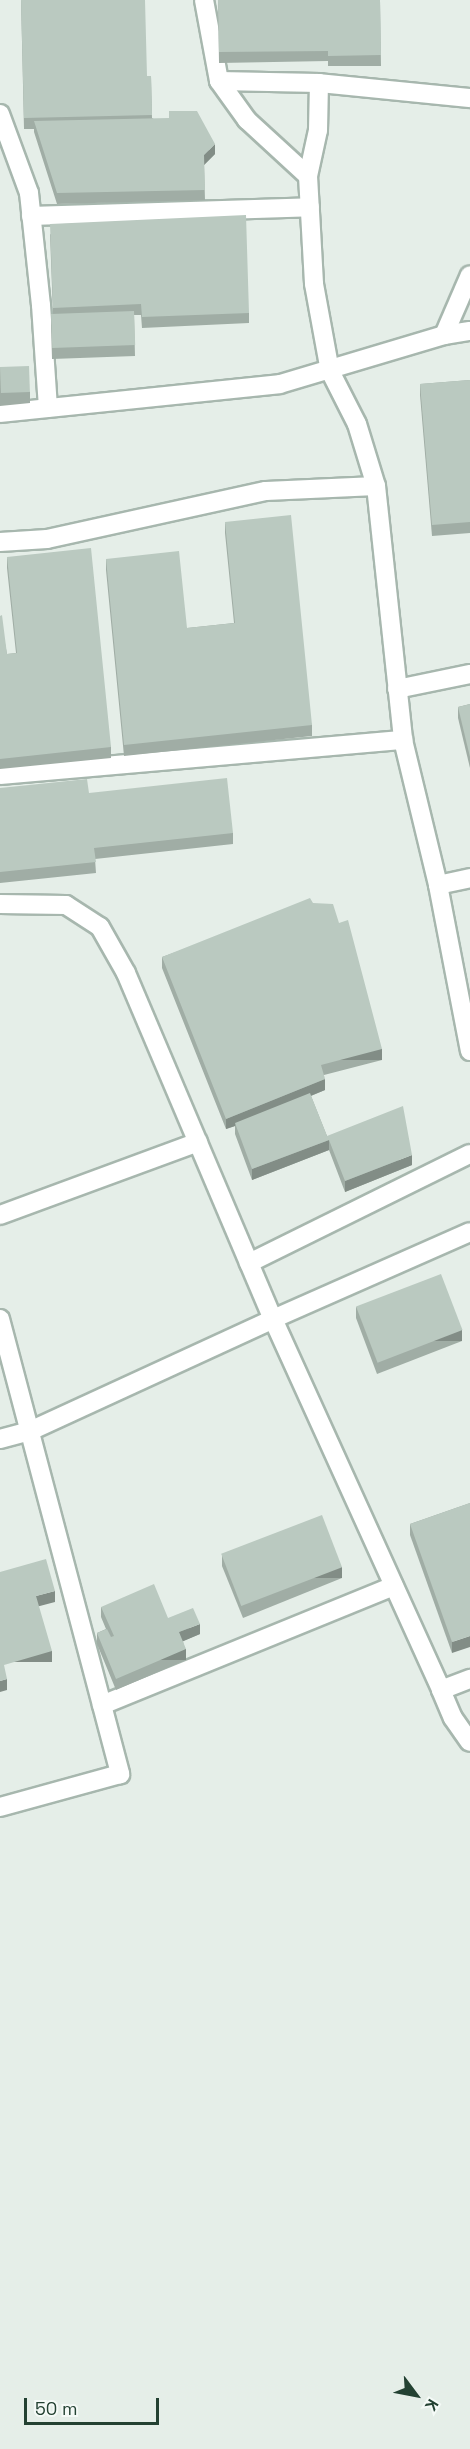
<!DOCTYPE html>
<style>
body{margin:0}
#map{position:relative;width:470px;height:2449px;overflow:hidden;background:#e5eee8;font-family:"Space Grotesk",sans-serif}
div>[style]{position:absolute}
.roads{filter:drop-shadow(2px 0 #a7b7ae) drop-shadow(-2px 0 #a7b7ae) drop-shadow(0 2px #a7b7ae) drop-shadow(0 -2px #a7b7ae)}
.minor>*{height:18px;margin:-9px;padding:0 9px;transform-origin:9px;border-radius:9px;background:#fff}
.wall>*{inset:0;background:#a0ada5}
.shaded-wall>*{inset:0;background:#828d86;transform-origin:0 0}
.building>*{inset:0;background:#bac9c0;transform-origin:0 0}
span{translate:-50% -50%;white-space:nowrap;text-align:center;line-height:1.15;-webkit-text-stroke:5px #f5faf7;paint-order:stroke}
.north{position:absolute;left:386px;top:2365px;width:60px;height:60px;-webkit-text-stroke:4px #f5faf7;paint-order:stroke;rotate:122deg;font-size:16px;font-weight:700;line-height:24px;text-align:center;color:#234132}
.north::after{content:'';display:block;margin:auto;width:21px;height:27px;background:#234132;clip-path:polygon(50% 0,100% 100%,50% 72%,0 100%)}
.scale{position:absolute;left:24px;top:2398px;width:135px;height:27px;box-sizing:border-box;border:3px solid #234132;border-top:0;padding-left:8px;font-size:18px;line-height:21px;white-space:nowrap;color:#234132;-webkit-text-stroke:4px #f5faf7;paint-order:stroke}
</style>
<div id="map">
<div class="roads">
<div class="minor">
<div style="left:204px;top:0;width:82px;rotate:79.5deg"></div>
<div style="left:219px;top:81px;width:48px;rotate:54.3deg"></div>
<div style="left:247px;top:120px;width:83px;rotate:42.6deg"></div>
<div style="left:308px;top:176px;width:108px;rotate:86.8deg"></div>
<div style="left:314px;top:284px;width:88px;rotate:79.6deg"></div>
<div style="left:330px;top:371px;width:59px;rotate:63deg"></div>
<div style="left:357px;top:424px;width:65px;rotate:73deg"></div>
<div style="left:376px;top:486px;width:255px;rotate:83.9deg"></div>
<div style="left:403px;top:740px;width:149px;rotate:76.4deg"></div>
<div style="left:438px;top:885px;width:33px;rotate:-12deg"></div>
<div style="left:219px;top:81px;width:100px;rotate:1.1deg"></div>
<div style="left:0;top:114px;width:84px;rotate:69.8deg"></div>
<div style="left:29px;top:193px;width:113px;rotate:83.9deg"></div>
<div style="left:41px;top:305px;width:103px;rotate:86.1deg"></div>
<div style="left:308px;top:176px;width:47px;rotate:-77.7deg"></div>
<div style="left:318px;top:130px;width:47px;rotate:-88.8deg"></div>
<div style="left:319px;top:83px;width:152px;rotate:5.7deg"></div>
<div style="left:31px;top:216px;width:279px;rotate:-1.8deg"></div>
<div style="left:444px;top:335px;width:65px;rotate:-66.6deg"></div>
<div style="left:0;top:413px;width:281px;rotate:-5.9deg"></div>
<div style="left:280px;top:384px;width:171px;rotate:-16.6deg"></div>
<div style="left:444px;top:335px;width:26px;rotate:-9deg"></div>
<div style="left:0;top:542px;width:47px;rotate:-3.7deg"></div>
<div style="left:47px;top:539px;width:224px;rotate:-12.4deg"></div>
<div style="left:266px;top:491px;width:110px;rotate:-2.6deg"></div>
<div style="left:397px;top:689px;width:75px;rotate:-11.6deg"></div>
<div style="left:0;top:775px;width:405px;rotate:-5deg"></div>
<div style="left:438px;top:885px;width:169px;rotate:79.1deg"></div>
<div style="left:0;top:904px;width:66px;rotate:0.9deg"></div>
<div style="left:66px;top:905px;width:40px;rotate:32.9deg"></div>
<div style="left:100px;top:927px;width:53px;rotate:60.5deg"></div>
<div style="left:126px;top:973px;width:376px;rotate:67deg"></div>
<div style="left:273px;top:1319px;width:407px;rotate:65.6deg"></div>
<div style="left:441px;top:1690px;width:31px;rotate:-21deg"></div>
<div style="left:0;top:1215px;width:211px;rotate:-20.2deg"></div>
<div style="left:249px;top:1263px;width:246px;rotate:-26.3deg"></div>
<div style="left:0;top:1319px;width:471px;rotate:75.2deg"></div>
<div style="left:120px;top:1774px;width:124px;rotate:164.6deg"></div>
<div style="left:0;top:1439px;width:31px;rotate:-15deg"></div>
<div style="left:30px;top:1431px;width:268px;rotate:-24.7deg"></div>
<div style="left:273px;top:1319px;width:215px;rotate:-23.8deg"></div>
<div style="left:441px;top:1690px;width:30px;rotate:67deg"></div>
<div style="left:453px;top:1718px;width:29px;rotate:55deg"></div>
<div style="left:102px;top:1705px;width:315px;rotate:-22.2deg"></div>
</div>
</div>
<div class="wall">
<div style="clip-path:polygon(21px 0,147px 76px,151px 76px,152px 118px,215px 154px,204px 165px,205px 200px,57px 204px,34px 132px,34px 129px,24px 129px)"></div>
<div style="clip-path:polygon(218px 0,380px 0,381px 66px,328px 66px,328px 61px,219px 63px)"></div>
<div style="clip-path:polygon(50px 234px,249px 313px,249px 323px,142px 328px,141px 315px,134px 315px,135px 356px,52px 359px,51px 325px,53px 314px)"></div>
<div style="clip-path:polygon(0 367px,30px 392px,30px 403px,0 406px)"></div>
<div style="clip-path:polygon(470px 380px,470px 533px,432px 536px,420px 395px,420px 384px)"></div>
<div style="clip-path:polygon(225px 522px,312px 725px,312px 736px,124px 756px,106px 570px,106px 559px,187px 628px,234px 623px,225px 533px)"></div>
<div style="clip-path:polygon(7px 557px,111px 747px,111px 758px,0 769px,0 616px,7px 654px,16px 653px,7px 568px)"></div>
<div style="clip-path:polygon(470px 704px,470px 768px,458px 718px,458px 707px)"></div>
<div style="clip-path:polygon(0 788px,89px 793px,233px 833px,233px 844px,95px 859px,96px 873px,0 883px)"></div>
<div style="clip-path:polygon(313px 903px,382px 1060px,324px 1075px,325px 1090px,311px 1096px,327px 1136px,412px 1165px,345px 1192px,329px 1150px,252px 1180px,235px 1134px,235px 1126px,226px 1129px,162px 968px,162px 957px)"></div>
<div style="clip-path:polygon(356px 1307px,462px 1341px,377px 1374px,356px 1318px)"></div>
<div style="clip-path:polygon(470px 1503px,452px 1653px,410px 1535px,410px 1524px)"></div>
<div style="clip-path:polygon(222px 1555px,342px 1578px,243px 1618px,222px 1566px)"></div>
<div style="clip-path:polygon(101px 1607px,168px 1618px,200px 1634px,183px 1641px,186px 1660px,116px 1690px,97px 1644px,97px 1633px,106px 1629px,101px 1617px)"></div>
</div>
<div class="shaded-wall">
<div style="clip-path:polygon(215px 144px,215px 154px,204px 165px,204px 155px)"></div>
<div style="left:382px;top:1049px;width:11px;height:63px;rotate:90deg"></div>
<div style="clip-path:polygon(325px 1079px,325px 1090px,236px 1126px,235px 1123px,235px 1126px,226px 1129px,226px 1119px)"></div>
<div style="clip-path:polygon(329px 1140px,329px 1150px,252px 1180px,252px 1169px)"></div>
<div style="clip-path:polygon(412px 1155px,412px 1165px,345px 1192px,345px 1181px)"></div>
<div style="left:462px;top:1330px;width:11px;height:91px;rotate:90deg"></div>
<div style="left:342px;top:1567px;width:11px;height:107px;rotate:90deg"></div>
<div style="clip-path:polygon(55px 1591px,55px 1602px,36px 1607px,36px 1596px)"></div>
<div style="clip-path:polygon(200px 1624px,200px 1634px,179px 1643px,179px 1632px)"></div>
<div style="clip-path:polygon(470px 1636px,470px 1647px,452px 1653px,452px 1642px)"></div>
<div style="left:186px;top:1649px;width:11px;height:76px;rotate:90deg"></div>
<div style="left:52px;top:1651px;width:11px;height:50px;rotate:90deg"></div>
<div style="clip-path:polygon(7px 1679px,7px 1690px,0 1692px,0 1681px)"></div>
</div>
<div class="building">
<div style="clip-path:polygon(21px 0,145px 0,147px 76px,151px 76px,152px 115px,24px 118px)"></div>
<div style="clip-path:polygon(218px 0,380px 0,381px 55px,328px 56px,328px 51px,219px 52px)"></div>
<div style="clip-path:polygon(169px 111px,197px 111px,215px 144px,204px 155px,205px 190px,57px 193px,34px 121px,169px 118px)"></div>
<div style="clip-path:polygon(246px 215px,249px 313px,142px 317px,141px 304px,53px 308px,50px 224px)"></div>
<div style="left:134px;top:311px;width:34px;height:83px;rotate:88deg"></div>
<div style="left:29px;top:366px;width:26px;height:29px;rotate:88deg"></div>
<div style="clip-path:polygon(470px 380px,470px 522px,432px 525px,420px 384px)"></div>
<div style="clip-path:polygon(291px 515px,312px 725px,124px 745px,106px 559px,179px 551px,187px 628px,235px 623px,225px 522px)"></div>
<div style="clip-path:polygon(91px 548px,111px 747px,0 759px,0 616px,2px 615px,7px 654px,17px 653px,7px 557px)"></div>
<div style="clip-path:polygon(470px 704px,470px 757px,458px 707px)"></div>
<div style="clip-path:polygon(227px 778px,233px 833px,94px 848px,96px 862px,0 872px,0 788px,87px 779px,89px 793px)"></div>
<div style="clip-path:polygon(310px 898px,313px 903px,333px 904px,339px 923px,348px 920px,382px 1049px,321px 1065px,325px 1079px,226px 1119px,162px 957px)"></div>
<div style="clip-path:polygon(310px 1093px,327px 1136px,403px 1106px,412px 1155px,345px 1181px,329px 1140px,252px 1169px,235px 1123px)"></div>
<div style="left:441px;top:1274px;width:60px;height:91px;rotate:69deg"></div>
<div style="clip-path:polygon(470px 1503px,470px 1636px,452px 1642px,410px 1524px)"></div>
<div style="left:322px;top:1515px;width:56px;height:108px;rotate:69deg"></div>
<div style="clip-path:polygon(46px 1559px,55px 1591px,36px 1596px,52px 1651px,4px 1665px,7px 1679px,0 1681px,0 1572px)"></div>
<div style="clip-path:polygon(154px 1584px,168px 1618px,193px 1608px,200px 1624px,179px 1632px,186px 1649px,116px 1679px,97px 1633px,107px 1629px,111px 1637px,114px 1636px,101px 1607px)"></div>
</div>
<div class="north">K</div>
<div class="scale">50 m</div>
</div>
